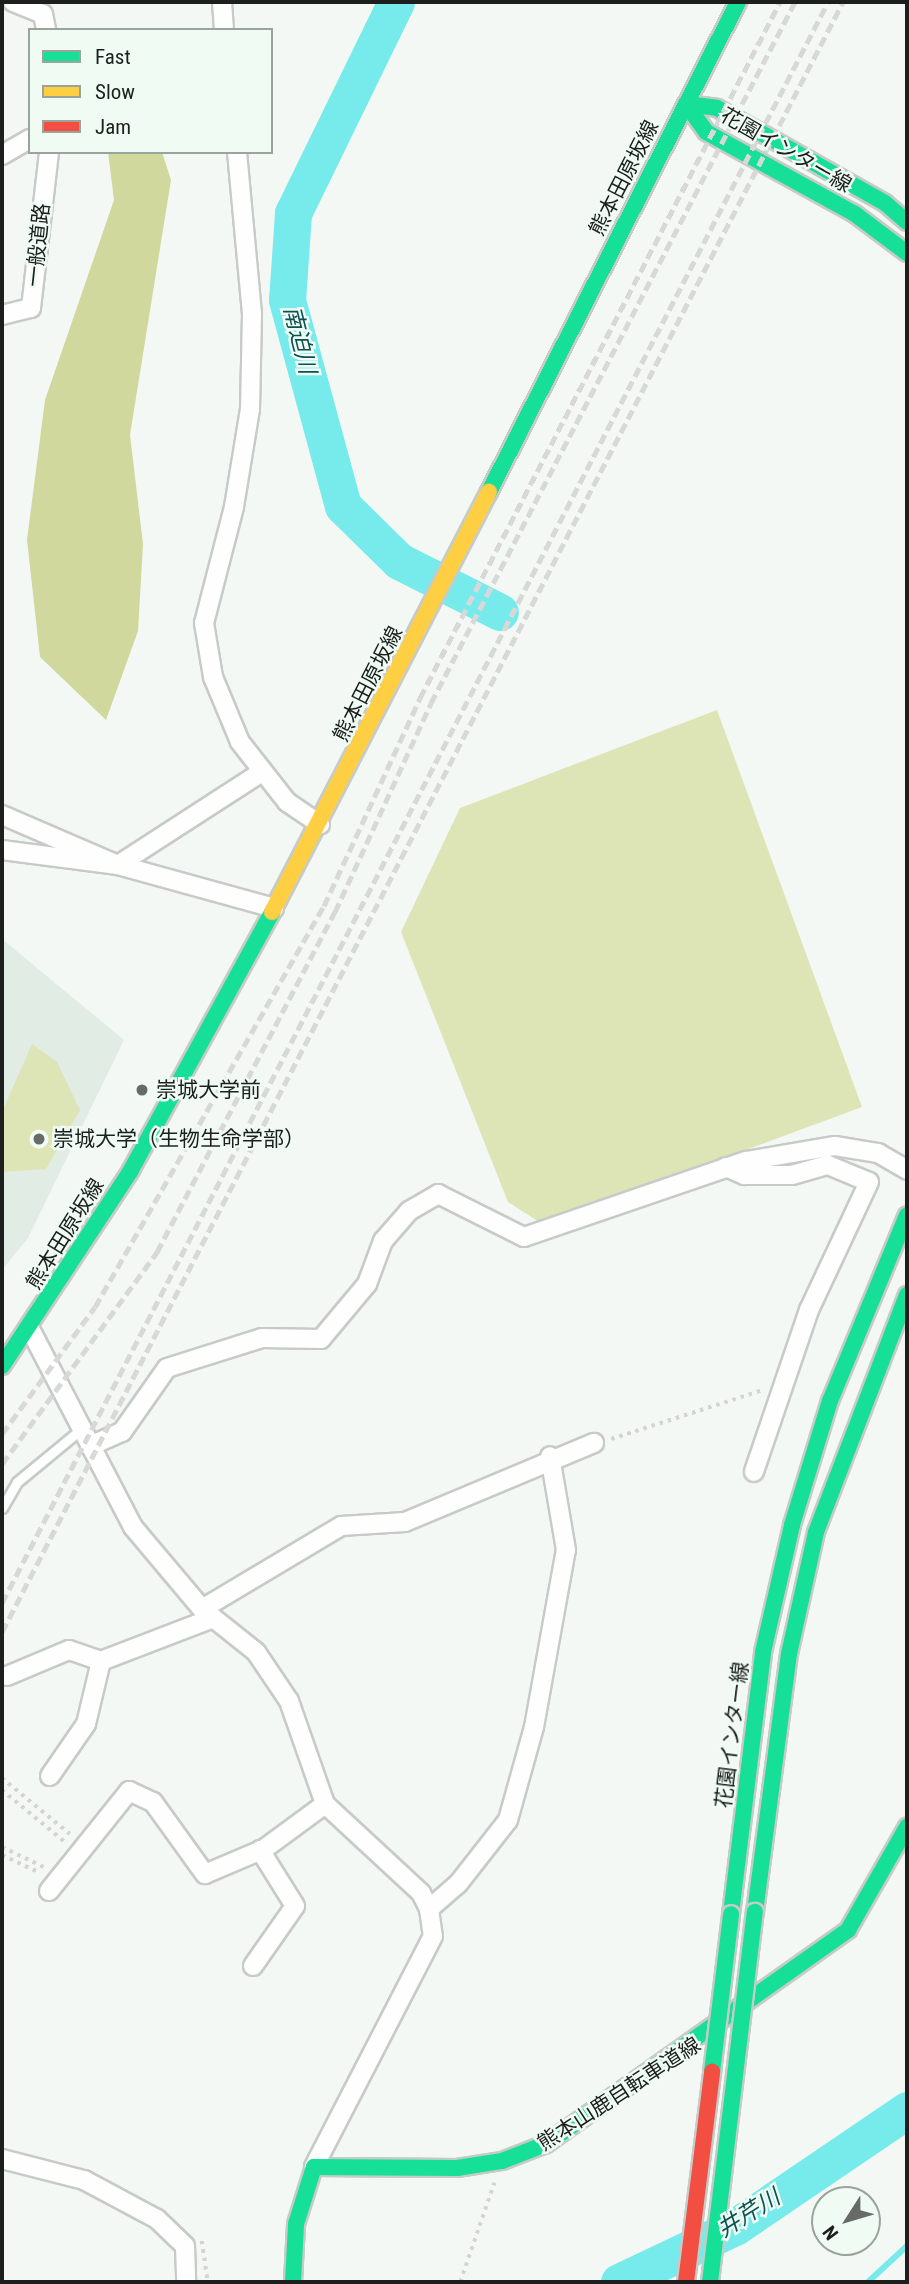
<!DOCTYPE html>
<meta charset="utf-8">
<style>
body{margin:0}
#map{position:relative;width:909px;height:2284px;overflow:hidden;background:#f3f8f4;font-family:"Roboto Condensed","Noto Sans JP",sans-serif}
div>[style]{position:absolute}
.built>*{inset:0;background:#e1ece5}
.green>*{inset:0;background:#dde4b6}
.forest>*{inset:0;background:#d0d89d}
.stream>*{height:6px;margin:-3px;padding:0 3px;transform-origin:3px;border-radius:3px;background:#77ebec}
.river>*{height:37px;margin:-18.5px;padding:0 18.5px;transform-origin:18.5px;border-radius:18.5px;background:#77ebec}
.path>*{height:3.5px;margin-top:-1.75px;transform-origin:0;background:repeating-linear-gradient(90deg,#d3d4d3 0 3.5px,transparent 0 8.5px)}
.roads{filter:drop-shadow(2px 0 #c7cbc8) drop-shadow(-2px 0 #c7cbc8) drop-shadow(0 2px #c7cbc8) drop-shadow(0 -2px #c7cbc8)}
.lane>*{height:9px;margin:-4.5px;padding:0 4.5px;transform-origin:4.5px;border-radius:4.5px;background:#fdfefd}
.street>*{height:18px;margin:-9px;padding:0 9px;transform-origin:9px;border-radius:9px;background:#fdfefd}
.fast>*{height:16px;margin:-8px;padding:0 8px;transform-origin:8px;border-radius:8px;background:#16e098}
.slow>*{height:16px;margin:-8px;padding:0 8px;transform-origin:8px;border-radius:8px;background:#ffcf43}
.rail>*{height:5px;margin-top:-2.5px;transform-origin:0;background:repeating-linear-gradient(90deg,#d7d8d7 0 10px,transparent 0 15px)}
.bridges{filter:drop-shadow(2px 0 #c7cbc8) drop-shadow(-2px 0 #c7cbc8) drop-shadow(0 2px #c7cbc8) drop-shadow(0 -2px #c7cbc8)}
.fast-bridge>*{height:16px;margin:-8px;padding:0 8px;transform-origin:8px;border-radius:8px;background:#16e098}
.jam-bridge>*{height:16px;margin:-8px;padding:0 8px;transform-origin:8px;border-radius:8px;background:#f24e42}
.dots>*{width:19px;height:19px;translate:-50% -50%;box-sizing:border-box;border:4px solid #f0fbf3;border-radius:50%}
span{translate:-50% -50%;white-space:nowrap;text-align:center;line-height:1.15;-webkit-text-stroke:5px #f0fbf3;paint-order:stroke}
.street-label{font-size:21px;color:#1c1f1d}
.poi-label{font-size:21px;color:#1c1f1d}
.left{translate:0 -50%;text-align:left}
.water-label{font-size:23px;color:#0b5253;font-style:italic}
.frame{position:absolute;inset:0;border:4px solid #1c1f1d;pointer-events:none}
.legend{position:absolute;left:28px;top:28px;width:245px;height:126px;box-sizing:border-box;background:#f0fbf3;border:2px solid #9ba39d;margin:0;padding:9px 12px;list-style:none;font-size:21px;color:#1c1f1d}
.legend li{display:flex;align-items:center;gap:14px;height:35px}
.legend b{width:35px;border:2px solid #9ba39d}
.north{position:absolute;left:811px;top:2186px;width:70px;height:70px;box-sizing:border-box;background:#f0fbf3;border:2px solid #9ba39d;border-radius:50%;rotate:233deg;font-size:19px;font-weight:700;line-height:28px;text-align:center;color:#1c1f1d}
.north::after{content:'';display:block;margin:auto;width:24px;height:32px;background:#676b68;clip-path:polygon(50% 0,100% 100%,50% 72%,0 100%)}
</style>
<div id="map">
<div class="built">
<div style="clip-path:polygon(2px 939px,124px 1040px,28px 1238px,2px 1270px)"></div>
</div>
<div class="green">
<div style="clip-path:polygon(717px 710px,862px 1107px,544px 1225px,508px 1202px,401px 932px,460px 808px)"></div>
<div style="clip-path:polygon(32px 1044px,57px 1062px,80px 1110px,46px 1169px,2px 1172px,2px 1112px)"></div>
</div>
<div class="forest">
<div style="clip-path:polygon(108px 152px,162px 152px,171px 180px,130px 435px,143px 544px,138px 631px,106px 720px,40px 657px,27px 540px,45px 400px,114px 200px)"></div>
</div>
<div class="stream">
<div style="left:868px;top:2282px;width:53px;rotate:-42.7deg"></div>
</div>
<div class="river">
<div style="left:396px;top:2px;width:235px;rotate:116deg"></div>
<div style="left:293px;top:213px;width:87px;rotate:93.9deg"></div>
<div style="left:287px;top:300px;width:213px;rotate:74.8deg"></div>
<div style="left:343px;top:506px;width:78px;rotate:44.5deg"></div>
<div style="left:399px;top:561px;width:113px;rotate:26.8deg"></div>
<div style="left:619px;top:2282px;width:128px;rotate:-25.4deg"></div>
<div style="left:735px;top:2227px;width:208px;rotate:-34.2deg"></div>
</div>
<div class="path">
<div style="left:611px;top:1439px;width:160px;rotate:-17.9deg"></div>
<div style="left:2px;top:1778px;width:88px;rotate:39.5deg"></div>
<div style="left:2px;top:1790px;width:82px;rotate:39.5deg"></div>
<div style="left:2px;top:1847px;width:49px;rotate:25.5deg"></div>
<div style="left:2px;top:1855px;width:42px;rotate:25.3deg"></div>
<div style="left:202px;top:2241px;width:41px;rotate:81.7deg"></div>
<div style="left:460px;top:2282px;width:105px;rotate:-71deg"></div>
</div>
<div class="roads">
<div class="lane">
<div style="left:2px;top:1508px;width:30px;rotate:-60deg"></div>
<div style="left:17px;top:1482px;width:82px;rotate:-39.5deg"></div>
</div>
<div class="street">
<div style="left:13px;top:2px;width:32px;rotate:22deg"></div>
<div style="left:43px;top:14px;width:16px;rotate:79deg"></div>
<div style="left:222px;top:2px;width:28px;rotate:86deg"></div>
<div style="left:237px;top:152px;width:163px;rotate:84.7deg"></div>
<div style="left:252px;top:314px;width:95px;rotate:91.2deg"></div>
<div style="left:250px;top:409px;width:99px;rotate:99.3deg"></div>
<div style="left:234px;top:507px;width:120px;rotate:104.5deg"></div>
<div style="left:204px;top:623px;width:55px;rotate:80.5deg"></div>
<div style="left:213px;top:677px;width:70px;rotate:67.4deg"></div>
<div style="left:240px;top:742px;width:76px;rotate:51.9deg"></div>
<div style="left:287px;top:802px;width:40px;rotate:34deg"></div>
<div style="left:2px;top:155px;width:32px;rotate:-30deg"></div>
<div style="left:2px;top:315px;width:30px;rotate:-14deg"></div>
<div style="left:31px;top:308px;width:157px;rotate:-83.4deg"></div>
<div style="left:2px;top:815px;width:126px;rotate:23.3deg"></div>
<div style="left:118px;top:865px;width:162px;rotate:15.4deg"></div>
<div style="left:2px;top:850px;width:117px;rotate:7.4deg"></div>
<div style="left:118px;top:865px;width:171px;rotate:-32.9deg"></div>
<div style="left:726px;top:1167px;width:20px;rotate:24deg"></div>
<div style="left:744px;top:1175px;width:48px"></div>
<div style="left:792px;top:1175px;width:37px;rotate:-16deg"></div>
<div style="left:828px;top:1165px;width:44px;rotate:22.5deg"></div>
<div style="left:869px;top:1182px;width:141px;rotate:115.1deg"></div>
<div style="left:809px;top:1310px;width:171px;rotate:108.8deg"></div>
<div style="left:30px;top:1329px;width:223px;rotate:62.5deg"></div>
<div style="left:133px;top:1527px;width:107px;rotate:49.9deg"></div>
<div style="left:202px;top:1609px;width:69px;rotate:38.5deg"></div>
<div style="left:256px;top:1652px;width:59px;rotate:56deg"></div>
<div style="left:289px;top:1701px;width:109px;rotate:70.7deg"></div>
<div style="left:325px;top:1804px;width:131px;rotate:42.8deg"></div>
<div style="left:421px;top:1893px;width:18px;rotate:63deg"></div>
<div style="left:429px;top:1909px;width:27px;rotate:82deg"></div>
<div style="left:433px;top:1936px;width:260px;rotate:117.3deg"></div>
<div style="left:90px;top:1446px;width:35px;rotate:-24deg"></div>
<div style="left:122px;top:1432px;width:78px;rotate:-54.9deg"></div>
<div style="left:167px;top:1368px;width:100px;rotate:-17.5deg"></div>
<div style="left:262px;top:1338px;width:59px;rotate:1deg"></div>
<div style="left:321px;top:1339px;width:72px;rotate:-50.1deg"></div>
<div style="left:367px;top:1284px;width:46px;rotate:-69.6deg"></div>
<div style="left:383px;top:1241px;width:40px;rotate:-49deg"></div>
<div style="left:409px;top:1211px;width:34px;rotate:-30deg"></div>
<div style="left:438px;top:1194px;width:96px;rotate:26.6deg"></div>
<div style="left:524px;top:1237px;width:235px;rotate:-18.9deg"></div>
<div style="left:746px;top:1161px;width:90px;rotate:-9.6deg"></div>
<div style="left:835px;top:1146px;width:44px;rotate:9.2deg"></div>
<div style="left:878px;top:1153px;width:34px;rotate:30deg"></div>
<div style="left:202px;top:1609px;width:162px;rotate:-30.8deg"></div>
<div style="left:341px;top:1526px;width:64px;rotate:-3.6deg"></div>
<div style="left:405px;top:1522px;width:205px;rotate:-22.7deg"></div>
<div style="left:7px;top:1676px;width:67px;rotate:-22.8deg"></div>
<div style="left:69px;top:1650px;width:34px;rotate:19deg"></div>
<div style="left:101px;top:1661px;width:120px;rotate:-21deg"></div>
<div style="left:50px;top:1776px;width:63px;rotate:-55.3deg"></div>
<div style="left:86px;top:1724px;width:65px;rotate:-76.6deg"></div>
<div style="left:49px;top:1891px;width:128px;rotate:-51.3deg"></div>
<div style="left:129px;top:1791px;width:26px;rotate:25deg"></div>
<div style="left:153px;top:1802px;width:89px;rotate:54.2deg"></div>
<div style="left:205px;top:1874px;width:64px;rotate:-23deg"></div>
<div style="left:264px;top:1849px;width:76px;rotate:-36.4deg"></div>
<div style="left:429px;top:1909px;width:38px;rotate:-41deg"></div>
<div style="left:458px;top:1884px;width:81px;rotate:-52deg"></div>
<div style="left:508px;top:1820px;width:97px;rotate:-74.4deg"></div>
<div style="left:534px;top:1727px;width:180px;rotate:-79.8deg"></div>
<div style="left:566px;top:1550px;width:95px;rotate:-99.7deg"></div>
<div style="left:253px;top:1966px;width:73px;rotate:-55deg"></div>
<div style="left:295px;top:1906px;width:66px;rotate:-122deg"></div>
<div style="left:2px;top:2159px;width:85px;rotate:14.4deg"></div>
<div style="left:84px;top:2180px;width:83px;rotate:28.1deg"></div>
<div style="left:157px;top:2219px;width:39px;rotate:44deg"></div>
<div style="left:185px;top:2246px;width:36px;rotate:88deg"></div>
</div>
<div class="fast">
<div style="left:686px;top:104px;width:34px;rotate:54deg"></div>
<div style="left:706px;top:132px;width:170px;rotate:28.8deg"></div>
<div style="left:855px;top:214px;width:65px;rotate:36.9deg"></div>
<div style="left:686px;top:104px;width:31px;rotate:7deg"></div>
<div style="left:717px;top:108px;width:193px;rotate:29.5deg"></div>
<div style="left:885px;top:203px;width:29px;rotate:41deg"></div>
<div style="left:489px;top:492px;width:550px;rotate:-63.06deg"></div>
<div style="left:2px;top:1366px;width:235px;rotate:-56.6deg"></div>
<div style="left:131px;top:1170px;width:294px;rotate:-61.3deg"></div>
<div style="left:755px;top:1912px;width:260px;rotate:-82.5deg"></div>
<div style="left:789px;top:1654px;width:125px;rotate:-77.5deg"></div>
<div style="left:816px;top:1532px;width:254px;rotate:-69deg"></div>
<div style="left:731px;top:1914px;width:264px;rotate:-83deg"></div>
<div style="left:763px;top:1652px;width:130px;rotate:-77.1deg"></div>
<div style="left:792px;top:1525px;width:130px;rotate:-73deg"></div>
<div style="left:830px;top:1401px;width:201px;rotate:-67.5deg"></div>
<div style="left:293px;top:2282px;width:58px;rotate:-87deg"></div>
<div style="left:296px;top:2224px;width:60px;rotate:-72.5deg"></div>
<div style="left:314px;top:2167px;width:143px;rotate:0.4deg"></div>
<div style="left:457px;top:2168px;width:46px;rotate:-8.8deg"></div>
<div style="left:502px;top:2161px;width:47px;rotate:-21.1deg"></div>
<div style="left:546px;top:2144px;width:370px;rotate:-35.3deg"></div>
<div style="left:848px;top:1930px;width:119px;rotate:-60.2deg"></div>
</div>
<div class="slow">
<div style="left:272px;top:912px;width:473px;rotate:-62.7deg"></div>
</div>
</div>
<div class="rail">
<div style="left:2px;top:1434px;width:157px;rotate:-53.8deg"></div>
<div style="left:95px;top:1307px;width:462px;rotate:-60.3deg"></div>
<div style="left:324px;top:906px;width:229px;rotate:-65.2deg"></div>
<div style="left:420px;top:698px;width:784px;rotate:-62.65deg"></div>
<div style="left:2px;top:1464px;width:263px;rotate:-53.8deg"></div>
<div style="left:157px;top:1252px;width:384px;rotate:-62.4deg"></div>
<div style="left:335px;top:912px;width:230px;rotate:-65.3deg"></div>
<div style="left:431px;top:703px;width:790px;rotate:-62.56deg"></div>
<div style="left:2px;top:1603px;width:1802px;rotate:-62.71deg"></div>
<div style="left:2px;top:1632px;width:1834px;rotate:-62.71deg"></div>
</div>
<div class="bridges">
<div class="fast-bridge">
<div style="left:712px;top:2072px;width:159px;rotate:-83.1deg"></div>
<div style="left:710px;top:2282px;width:373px;rotate:-83.1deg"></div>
</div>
<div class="jam-bridge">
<div style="left:686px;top:2282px;width:212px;rotate:-82.9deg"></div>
</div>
</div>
<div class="dots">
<div style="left:142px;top:1090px;background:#676b68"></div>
<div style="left:39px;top:1139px;background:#676b68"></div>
</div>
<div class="street-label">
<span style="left:786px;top:150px;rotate:30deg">花園インター線</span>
<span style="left:624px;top:178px;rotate:-63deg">熊本田原坂線</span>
<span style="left:38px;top:245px;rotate:-84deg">一般道路</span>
<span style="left:368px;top:684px;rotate:-63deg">熊本田原坂線</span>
<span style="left:65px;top:1234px;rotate:-58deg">熊本田原坂線</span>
<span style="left:732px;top:1735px;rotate:-83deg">花園インター線</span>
<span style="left:619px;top:2094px;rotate:-33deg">熊本山鹿自転車道線</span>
</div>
<div class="poi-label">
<span class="left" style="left:156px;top:1090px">崇城大学前</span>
<span class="left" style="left:53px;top:1139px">崇城大学（生物生命学部）</span>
</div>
<div class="water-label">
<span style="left:299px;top:340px;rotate:76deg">南迫川</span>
<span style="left:749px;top:2214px;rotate:-32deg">井芹川</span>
</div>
<div class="frame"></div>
<ul class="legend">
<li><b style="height:9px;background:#16e098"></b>Fast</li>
<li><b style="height:9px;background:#ffcf43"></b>Slow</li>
<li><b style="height:9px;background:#f24e42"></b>Jam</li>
</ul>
<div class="north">N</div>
</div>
